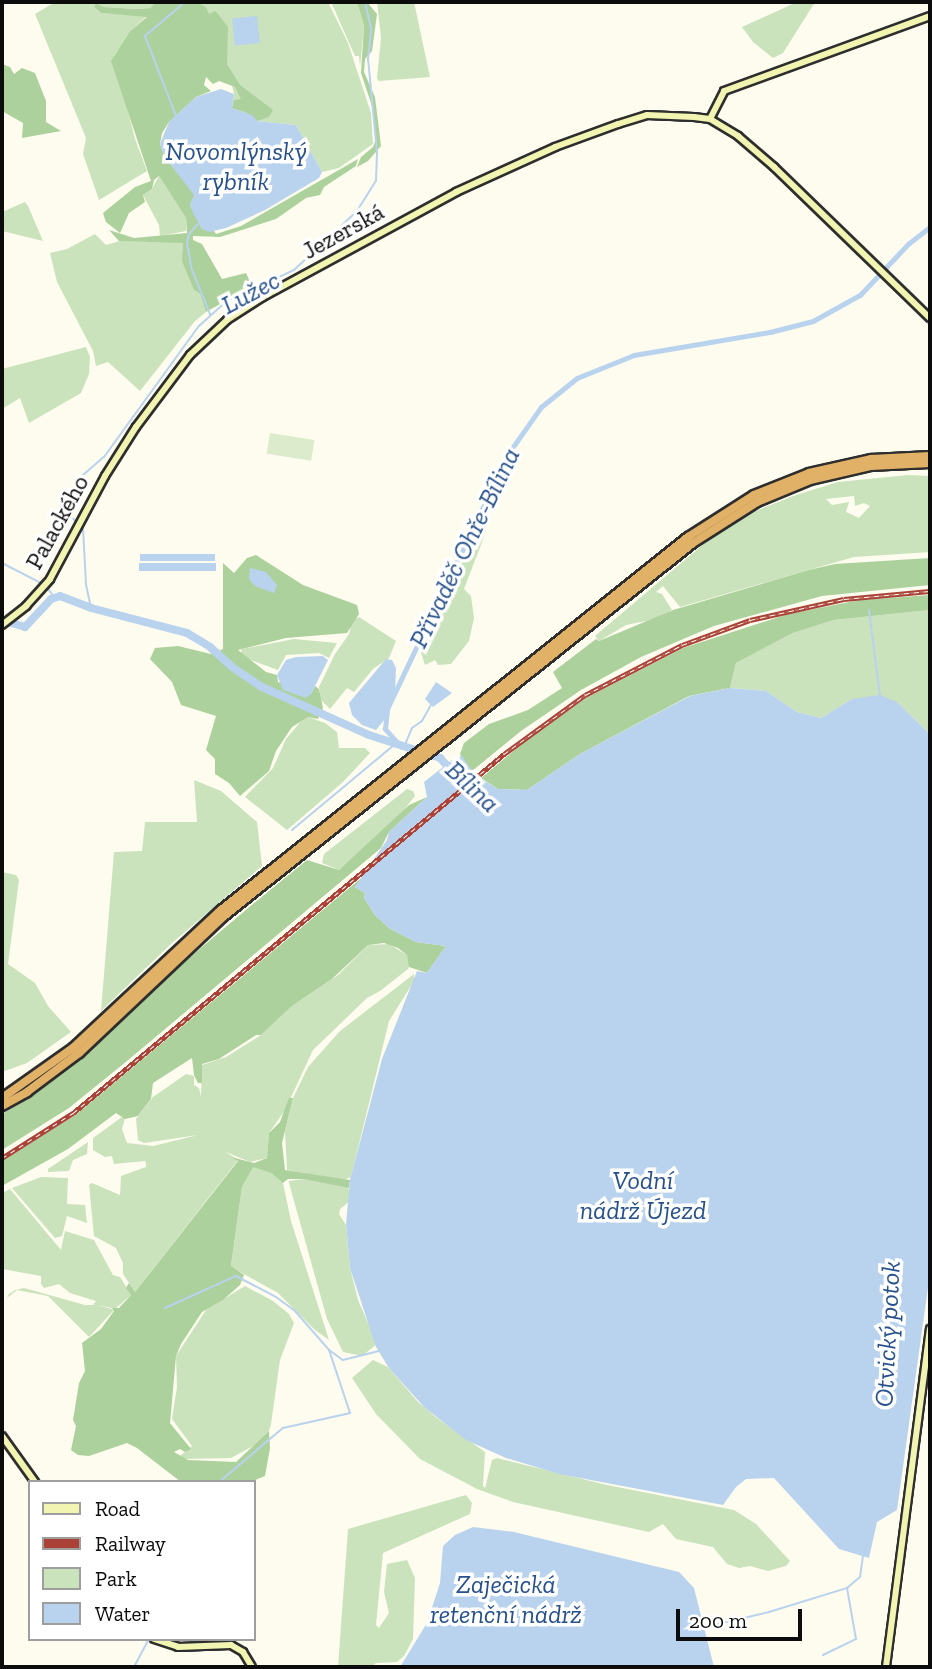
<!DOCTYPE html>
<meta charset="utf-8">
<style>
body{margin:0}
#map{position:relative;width:932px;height:1669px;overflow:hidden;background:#fdfcee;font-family:"Zilla Slab",serif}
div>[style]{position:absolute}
.green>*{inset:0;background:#cae3bc}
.forest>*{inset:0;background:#add19d}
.pitch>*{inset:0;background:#dcebcc;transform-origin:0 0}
.water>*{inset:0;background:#b9d2ee;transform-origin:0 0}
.stream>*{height:2px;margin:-1px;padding:0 1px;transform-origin:1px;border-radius:1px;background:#b9d2ee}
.canal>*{height:4.5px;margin:-2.25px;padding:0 2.25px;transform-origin:2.25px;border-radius:2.25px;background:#b9d2ee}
.river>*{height:8px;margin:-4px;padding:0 4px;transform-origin:4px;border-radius:4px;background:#b9d2ee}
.roads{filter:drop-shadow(2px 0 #2e2e2e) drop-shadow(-2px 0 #2e2e2e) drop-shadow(0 2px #2e2e2e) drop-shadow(0 -2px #2e2e2e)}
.secondary>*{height:6px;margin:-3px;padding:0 3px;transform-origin:3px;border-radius:3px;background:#f2f4b1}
.highway>*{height:8px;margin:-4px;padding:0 4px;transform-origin:4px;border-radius:4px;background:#e1b167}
.rail>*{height:4.5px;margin-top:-2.25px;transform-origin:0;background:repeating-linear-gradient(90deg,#fff 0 5px,#aa4237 0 10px);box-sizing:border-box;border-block:2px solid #aa4237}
span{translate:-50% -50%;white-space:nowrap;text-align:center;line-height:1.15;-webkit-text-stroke:7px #fff;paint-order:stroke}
.street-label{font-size:24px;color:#0c0c0c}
.water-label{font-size:26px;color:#26518d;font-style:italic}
.frame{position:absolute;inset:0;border:4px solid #0c0c0c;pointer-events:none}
.legend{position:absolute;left:28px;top:1480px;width:228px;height:161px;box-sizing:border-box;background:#fff;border:2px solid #9e9e9e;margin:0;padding:9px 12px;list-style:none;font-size:21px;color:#0c0c0c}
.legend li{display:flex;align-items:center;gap:14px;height:35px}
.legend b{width:35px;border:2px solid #9e9e9e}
.scale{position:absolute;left:676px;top:1609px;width:126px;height:32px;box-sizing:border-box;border:4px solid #0c0c0c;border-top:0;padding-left:9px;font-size:21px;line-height:24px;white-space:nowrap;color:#0c0c0c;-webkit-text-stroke:5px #fff;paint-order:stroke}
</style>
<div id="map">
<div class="green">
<div style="clip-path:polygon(55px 2px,156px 2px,150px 8px,137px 9px,104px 7px,96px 3px,94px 7px,101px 13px,147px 16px,130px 31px,114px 56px,135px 139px,147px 171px,99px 200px,83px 154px,86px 138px,35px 14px)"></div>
<div style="clip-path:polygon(189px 2px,328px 2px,348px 43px,371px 113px,373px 144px,339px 168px,322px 172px,296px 125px,257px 121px,232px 108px,234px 94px,227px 64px)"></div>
<div style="clip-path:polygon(331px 2px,357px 2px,364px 26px,360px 67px,359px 56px,355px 56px)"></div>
<div style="clip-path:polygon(377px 2px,414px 2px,430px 77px,379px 81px,377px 78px,381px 38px)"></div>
<div style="clip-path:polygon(797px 2px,815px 2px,783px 53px,773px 58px,753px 42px,742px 27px)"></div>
<div style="clip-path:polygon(159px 176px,186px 218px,186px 231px,160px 236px,159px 225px,143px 195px,152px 189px)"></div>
<div style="clip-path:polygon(25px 202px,28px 206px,43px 241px,2px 231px,2px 212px)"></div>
<div style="clip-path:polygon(95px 234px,106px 245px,120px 241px,184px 242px,195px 291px,200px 294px,206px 312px,195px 321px,140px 391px,108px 362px,96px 366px,93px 351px,57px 282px,50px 253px,67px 249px)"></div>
<div style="clip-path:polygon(86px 347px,90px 357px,89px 374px,81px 393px,29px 423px,20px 398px,2px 409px,2px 369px)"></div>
<div style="clip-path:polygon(evenodd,908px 475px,930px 476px,930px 552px,854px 557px,680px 607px,663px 586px,656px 592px,662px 594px,672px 610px,651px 620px,626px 625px,599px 641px,595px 636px,706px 542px,746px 515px,796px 495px,838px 482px,908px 475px,854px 496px,855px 506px,864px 503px,870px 506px,859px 518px,846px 512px,849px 502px,832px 505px,826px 499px,854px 496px)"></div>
<div style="clip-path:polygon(491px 503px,484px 537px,464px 589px,471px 596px,474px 618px,469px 641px,451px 664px,438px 665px,435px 660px,425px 665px,421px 653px,428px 631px)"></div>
<div style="clip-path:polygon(930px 610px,930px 734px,897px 702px,852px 699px,821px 718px,797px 712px,766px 691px,730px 688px,736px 663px,793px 633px,834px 620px)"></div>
<div style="clip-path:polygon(359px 617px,396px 641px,389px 658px,373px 669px,354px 692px,347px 688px,330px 709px,321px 700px,319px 687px,335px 654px,349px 634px,352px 621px)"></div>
<div style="clip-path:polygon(294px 639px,337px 643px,329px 658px,319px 653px,286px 655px,278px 670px,240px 656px,242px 649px)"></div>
<div style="clip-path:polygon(308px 717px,325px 723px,337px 732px,339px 748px,365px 748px,370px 753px,343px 782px,287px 830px,245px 797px,273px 768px,286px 739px,302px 720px)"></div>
<div style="clip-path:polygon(194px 780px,221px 791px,257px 822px,262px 866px,172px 943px,101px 1011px,114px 852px,142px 851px,145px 822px,197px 822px)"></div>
<div style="clip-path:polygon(407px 789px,413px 791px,415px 796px,393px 823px,339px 870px,322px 863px,324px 854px)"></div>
<div style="clip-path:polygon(2px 872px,16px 875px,19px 880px,8px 964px,35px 983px,48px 1006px,71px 1032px,27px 1063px,2px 1072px)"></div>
<div style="clip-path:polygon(389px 944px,407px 955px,410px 965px,408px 969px,380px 991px,367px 998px,313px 1050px,285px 1110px,269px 1133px,267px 1158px,250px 1162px,226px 1152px,238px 1160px,135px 1292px,123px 1274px,123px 1263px,116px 1248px,94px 1236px,89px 1185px,92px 1183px,120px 1195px,121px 1176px,146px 1167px,146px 1163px,145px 1161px,114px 1164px,112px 1156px,105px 1157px,93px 1150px,93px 1138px,122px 1117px,125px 1118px,122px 1129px,127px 1143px,153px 1146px,198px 1135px,144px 1143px,138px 1140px,136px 1119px,153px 1097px,186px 1074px,194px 1076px,194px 1085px,199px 1088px,201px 1097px,202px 1065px,226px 1057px,261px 1035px,292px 1006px,338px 975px,368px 945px)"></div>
<div style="clip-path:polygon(414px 974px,414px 981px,389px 1021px,351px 1177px,344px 1180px,287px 1170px,285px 1131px,293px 1098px,308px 1067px,340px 1031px)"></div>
<div style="clip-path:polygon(88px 1142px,87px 1154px,73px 1160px,69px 1171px,48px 1172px,48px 1169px)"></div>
<div style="clip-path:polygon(253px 1166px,271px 1173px,283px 1183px,291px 1221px,329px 1340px,315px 1330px,278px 1293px,231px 1267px,242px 1187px)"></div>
<div style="clip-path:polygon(41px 1177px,68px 1178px,67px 1204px,85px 1205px,87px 1223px,67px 1216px,62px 1236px,55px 1238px,12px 1188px)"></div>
<div style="clip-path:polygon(304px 1179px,344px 1185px,350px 1190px,350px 1201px,340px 1209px,339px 1214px,346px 1225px,350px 1268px,358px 1300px,377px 1344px,362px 1356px,343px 1352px,327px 1319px,289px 1183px,289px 1181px)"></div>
<div style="clip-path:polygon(10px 1189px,61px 1250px,65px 1231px,94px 1240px,113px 1275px,120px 1277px,131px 1295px,115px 1309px,99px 1305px,114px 1310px,89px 1337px,48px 1296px,17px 1290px,7px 1298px,9px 1294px,15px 1290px,24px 1288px,85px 1305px,93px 1305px,96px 1301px,70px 1293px,59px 1284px,44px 1288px,41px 1284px,41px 1276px,2px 1269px,2px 1193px)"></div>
<div style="clip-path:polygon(245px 1286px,273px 1301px,289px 1314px,294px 1323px,280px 1360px,271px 1424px,269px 1431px,253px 1446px,231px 1458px,184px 1459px,180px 1456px,192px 1446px,172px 1419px,177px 1387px,176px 1356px,206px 1310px)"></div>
<div style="clip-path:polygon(373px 1360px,388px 1367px,418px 1402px,437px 1418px,485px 1452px,483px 1486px,485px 1488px,492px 1460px,497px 1458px,607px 1485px,734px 1510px,756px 1524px,790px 1561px,786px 1566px,768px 1571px,750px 1566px,739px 1568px,727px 1564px,713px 1547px,676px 1539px,663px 1524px,649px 1532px,513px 1502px,477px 1489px,420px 1459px,376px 1414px,352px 1378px)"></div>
<div style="clip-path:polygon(466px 1495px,472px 1503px,470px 1514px,383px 1553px,376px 1625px,379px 1628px,389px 1613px,384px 1592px,387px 1564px,407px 1560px,415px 1578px,413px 1639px,404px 1656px,397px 1662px,376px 1663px,371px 1667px,338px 1667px,348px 1529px)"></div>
</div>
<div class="forest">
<div style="clip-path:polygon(156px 2px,196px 2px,206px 7px,209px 14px,215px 11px,219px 15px,228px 27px,227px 64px,240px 85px,273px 110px,269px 117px,257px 121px,245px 112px,232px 108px,234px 100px,241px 99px,235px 87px,219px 81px,213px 84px,206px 77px,204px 85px,211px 91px,196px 97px,169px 122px,162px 133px,160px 144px,164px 156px,195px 195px,190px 205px,202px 229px,214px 231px,216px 234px,241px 226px,358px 159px,356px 166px,324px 187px,320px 195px,306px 198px,276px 219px,220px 237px,193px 236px,193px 240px,202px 244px,222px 279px,246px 273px,252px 286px,206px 312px,200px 294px,194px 290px,182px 261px,183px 243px,119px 241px,109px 230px,134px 238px,187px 233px,186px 218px,159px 176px,154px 180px,152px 189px,143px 195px,145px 202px,129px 213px,120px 233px,106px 222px,103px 213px,135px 187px,151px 181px,111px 61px,130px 31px,147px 17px,101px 13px,94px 7px,96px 3px,104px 7px,137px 9px,150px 8px)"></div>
<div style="clip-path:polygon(357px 2px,367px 2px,377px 14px,372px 51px,365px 59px,364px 72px,375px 97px,381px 146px,368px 161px,357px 167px,361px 157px,373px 147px,376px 139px,373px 109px,361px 73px,364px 26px)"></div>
<div style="clip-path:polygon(2px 64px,10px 67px,14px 74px,22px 68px,35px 73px,46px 101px,46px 122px,61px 131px,22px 138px,23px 123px,2px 111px)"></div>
<div style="clip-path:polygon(256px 555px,303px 585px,357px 605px,359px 614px,347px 633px,286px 638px,238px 650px,266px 672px,277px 675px,278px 682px,311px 694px,315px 686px,319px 689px,323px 708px,318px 719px,308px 717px,292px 727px,276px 751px,269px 771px,240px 796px,229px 783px,215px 774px,215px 759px,206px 750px,216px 716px,181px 705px,172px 682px,150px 659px,155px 648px,178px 646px,211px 654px,223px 649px,223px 563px,234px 573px,247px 558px)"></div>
<div style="clip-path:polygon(930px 558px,930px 585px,822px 596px,714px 626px,641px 657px,581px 690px,521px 731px,472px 771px,460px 754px,464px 743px,489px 724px,528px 710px,562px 688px,553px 672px,596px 639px,599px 641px,673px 610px,809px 570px,835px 564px)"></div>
<div style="clip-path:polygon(930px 595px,930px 610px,834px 620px,793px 633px,736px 663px,730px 688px,689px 696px,580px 754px,527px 790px,498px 789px,481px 778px,528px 739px,586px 698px,683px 648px,788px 614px,860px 600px)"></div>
<div style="clip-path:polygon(427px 797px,389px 832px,381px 848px,127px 1061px,69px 1108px,2px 1150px,2px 1114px,31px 1097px,79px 1060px,170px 974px,253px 904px,307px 860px,339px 870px,409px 805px)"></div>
<div style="clip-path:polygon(365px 875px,355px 887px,365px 893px,364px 898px,375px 915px,389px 928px,416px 942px,446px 946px,427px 973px,409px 967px,407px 955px,398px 948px,384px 943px,368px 945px,332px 979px,292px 1006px,261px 1035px,256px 1035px,219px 1059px,202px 1064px,202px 1083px,198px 1083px,194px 1075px,192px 1058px,153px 1083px,151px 1099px,138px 1116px,125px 1119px,116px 1113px,68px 1149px,2px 1186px,2px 1161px,75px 1115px)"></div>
<div style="clip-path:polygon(289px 1098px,293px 1098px,282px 1143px,285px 1170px,350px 1180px,349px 1188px,304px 1179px,288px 1179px,283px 1183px,271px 1173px,253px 1167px,242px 1187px,231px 1266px,244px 1275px,240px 1285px,223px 1300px,202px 1312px,181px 1344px,176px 1356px,170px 1423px,191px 1449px,185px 1452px,180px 1449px,174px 1452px,188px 1460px,236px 1462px,269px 1431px,270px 1448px,265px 1476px,250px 1482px,181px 1482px,137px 1448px,127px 1443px,89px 1456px,78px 1455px,71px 1450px,76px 1426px,73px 1420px,79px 1383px,85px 1371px,82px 1343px,101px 1329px,114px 1311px,112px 1308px,119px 1308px,131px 1295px,126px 1288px,129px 1283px,135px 1292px,150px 1273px,238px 1161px,231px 1157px,254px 1163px,267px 1158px,269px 1133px,280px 1122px)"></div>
</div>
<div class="pitch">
<div style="left:270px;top:433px;width:45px;height:21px;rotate:9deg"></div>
</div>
<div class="water">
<div style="left:257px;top:16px;width:27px;height:25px;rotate:84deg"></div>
<div style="clip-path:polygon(221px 89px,234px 94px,232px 108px,252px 115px,257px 121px,296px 125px,322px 172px,319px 178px,265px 210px,226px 228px,209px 232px,202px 229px,194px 215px,190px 205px,194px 195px,164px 156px,160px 144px,169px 122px,196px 97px)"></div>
<div style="left:140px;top:554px;width:75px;height:7px"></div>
<div style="left:216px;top:563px;width:8px;height:77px;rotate:90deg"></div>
<div style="clip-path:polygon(250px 568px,266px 572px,277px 585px,274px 593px,255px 586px,249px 579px)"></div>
<div style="clip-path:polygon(323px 656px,328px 660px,311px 694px,306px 698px,283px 690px,277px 675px,286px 660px,296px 657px)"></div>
<div style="clip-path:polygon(386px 659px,392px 660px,396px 668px,395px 691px,385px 719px,376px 730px,362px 725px,352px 715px,349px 703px)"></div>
<div style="clip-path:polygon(436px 682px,452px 693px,433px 707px,425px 699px)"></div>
<div style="clip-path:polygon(730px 688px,766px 691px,797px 712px,821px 718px,852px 699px,880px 695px,897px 702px,930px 734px,930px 1273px,897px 1510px,877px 1522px,869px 1558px,839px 1549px,774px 1478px,746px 1479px,736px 1487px,723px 1505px,559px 1474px,506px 1458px,466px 1440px,424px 1407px,389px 1368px,376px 1347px,350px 1268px,346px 1224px,350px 1180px,382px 1059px,417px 971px,427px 973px,446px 946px,416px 942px,389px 928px,375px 915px,364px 898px,365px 893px,355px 887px,387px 840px,389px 832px,427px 797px,424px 782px,452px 760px,457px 762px,461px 755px,475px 775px,498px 789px,527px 790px,580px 754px,690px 696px)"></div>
<div style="clip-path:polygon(473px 1527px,514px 1532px,679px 1572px,694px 1588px,714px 1667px,400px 1667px,427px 1623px,440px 1583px,443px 1546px,455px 1535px)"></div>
</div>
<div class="stream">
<div style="left:176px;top:116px;width:86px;rotate:-111.2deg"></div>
<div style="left:145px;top:36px;width:52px;rotate:-40.4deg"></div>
<div style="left:198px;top:224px;width:13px;rotate:132deg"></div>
<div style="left:189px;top:234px;width:9px;rotate:103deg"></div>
<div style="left:187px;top:243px;width:27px;rotate:80deg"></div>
<div style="left:192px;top:270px;width:48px;rotate:67.8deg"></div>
<div style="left:2px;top:563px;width:44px;rotate:27.1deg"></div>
<div style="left:46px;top:586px;width:14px;rotate:54deg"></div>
<div style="left:91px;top:608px;width:25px;rotate:-102deg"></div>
<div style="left:86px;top:584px;width:55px;rotate:-93.1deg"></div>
<div style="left:83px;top:529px;width:18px;rotate:-133deg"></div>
<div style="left:71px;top:516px;width:34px;rotate:-83deg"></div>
<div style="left:75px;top:482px;width:38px;rotate:-41deg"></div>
<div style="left:104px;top:457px;width:162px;rotate:-54.1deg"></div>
<div style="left:199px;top:326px;width:38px;rotate:-42deg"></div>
<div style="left:227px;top:301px;width:74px;rotate:-24.8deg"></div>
<div style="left:294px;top:270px;width:86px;rotate:-43.1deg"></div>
<div style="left:357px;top:211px;width:36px;rotate:-58deg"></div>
<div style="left:376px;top:181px;width:29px;rotate:-88deg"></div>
<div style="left:377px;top:152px;width:93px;rotate:-95.5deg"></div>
<div style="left:368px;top:59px;width:31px;rotate:-84deg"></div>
<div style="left:371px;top:28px;width:27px;rotate:-103deg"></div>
<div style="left:869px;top:610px;width:87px;rotate:82.7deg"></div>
<div style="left:404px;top:747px;width:21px;rotate:-67deg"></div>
<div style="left:412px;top:728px;width:12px;rotate:-35deg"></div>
<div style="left:422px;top:721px;width:18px;rotate:-61deg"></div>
<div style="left:292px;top:830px;width:133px;rotate:-39.8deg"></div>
<div style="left:165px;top:1308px;width:78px;rotate:-24.3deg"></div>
<div style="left:236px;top:1276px;width:45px;rotate:27.7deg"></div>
<div style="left:276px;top:1297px;width:24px;rotate:36deg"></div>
<div style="left:295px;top:1311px;width:52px;rotate:48.9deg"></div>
<div style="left:219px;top:1482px;width:84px;rotate:-40.2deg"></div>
<div style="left:283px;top:1428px;width:69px;rotate:-12.6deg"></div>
<div style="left:350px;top:1413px;width:66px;rotate:-108.4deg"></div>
<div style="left:329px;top:1350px;width:17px;rotate:36deg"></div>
<div style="left:343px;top:1360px;width:37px;rotate:-14deg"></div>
<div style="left:929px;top:1559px;width:1px;rotate:-45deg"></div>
<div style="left:714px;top:1625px;width:57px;rotate:-13.3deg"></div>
<div style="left:769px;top:1612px;width:82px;rotate:-17.1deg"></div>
<div style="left:847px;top:1588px;width:17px;rotate:-40deg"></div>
<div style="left:860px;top:1577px;width:22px;rotate:-82deg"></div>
<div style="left:823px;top:1655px;width:37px;rotate:-26deg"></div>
<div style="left:856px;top:1639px;width:52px;rotate:-100deg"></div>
<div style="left:134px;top:1667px;width:32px;rotate:-62deg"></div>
</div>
<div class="canal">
<div style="left:401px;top:747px;width:24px;rotate:-132deg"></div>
<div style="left:385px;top:729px;width:20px;rotate:-84deg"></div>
<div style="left:387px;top:709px;width:282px;rotate:-64.6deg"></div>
<div style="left:508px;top:454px;width:57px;rotate:-54.9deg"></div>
<div style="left:541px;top:407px;width:46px;rotate:-38.9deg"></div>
<div style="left:577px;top:378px;width:61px;rotate:-22deg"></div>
<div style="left:634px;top:355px;width:138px;rotate:-9.6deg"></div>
<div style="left:770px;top:332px;width:44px;rotate:-14.3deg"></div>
<div style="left:813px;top:321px;width:54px;rotate:-29deg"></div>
<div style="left:860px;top:295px;width:70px;rotate:-46.7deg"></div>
<div style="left:908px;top:244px;width:28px;rotate:-38deg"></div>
</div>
<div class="river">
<div style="left:2px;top:620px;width:24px;rotate:17deg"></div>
<div style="left:25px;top:627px;width:38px;rotate:-47deg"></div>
<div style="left:51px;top:599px;width:9px;rotate:-18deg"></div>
<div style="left:60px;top:596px;width:33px;rotate:21deg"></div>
<div style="left:91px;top:608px;width:99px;rotate:14.6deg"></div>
<div style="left:187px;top:633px;width:27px;rotate:31deg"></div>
<div style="left:210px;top:647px;width:30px;rotate:42deg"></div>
<div style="left:232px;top:667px;width:36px;rotate:34deg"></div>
<div style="left:262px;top:687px;width:117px;rotate:24.2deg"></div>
<div style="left:369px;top:735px;width:75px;rotate:17.9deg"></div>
<div style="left:440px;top:758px;width:18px;rotate:47deg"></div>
</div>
<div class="roads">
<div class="secondary">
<div style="left:710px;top:119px;width:31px;rotate:-63deg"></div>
<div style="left:724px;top:91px;width:219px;rotate:-20deg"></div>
<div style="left:2px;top:625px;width:31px;rotate:-38deg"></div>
<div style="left:26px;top:606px;width:36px;rotate:-48deg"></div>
<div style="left:50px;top:579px;width:117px;rotate:-61.9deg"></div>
<div style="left:105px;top:476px;width:58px;rotate:-57.7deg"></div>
<div style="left:136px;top:427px;width:90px;rotate:-53.1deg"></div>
<div style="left:190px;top:355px;width:51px;rotate:-43.4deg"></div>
<div style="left:227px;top:320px;width:43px;rotate:-32.6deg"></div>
<div style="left:263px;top:297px;width:220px;rotate:-28.5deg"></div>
<div style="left:456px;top:192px;width:109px;rotate:-24.4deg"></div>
<div style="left:555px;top:147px;width:67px;rotate:-20.1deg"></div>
<div style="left:618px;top:124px;width:30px;rotate:-17deg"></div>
<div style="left:647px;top:115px;width:47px;rotate:2.4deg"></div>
<div style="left:694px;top:117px;width:16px;rotate:7deg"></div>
<div style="left:710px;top:119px;width:33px;rotate:31deg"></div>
<div style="left:738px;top:136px;width:48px;rotate:40.7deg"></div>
<div style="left:774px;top:167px;width:217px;rotate:44.1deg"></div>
<div style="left:2px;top:1436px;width:57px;rotate:54.3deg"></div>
<div style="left:154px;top:1639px;width:25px;rotate:18deg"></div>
<div style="left:178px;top:1647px;width:53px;rotate:-2.2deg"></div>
<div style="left:231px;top:1645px;width:14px;rotate:30deg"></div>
<div style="left:243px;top:1652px;width:17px;rotate:59deg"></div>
<div style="left:886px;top:1667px;width:341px;rotate:-82.6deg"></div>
</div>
<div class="highway">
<div style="left:2px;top:1098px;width:88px;rotate:-35.3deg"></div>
<div style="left:74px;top:1047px;width:200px;rotate:-43deg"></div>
<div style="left:220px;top:911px;width:599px;rotate:-38.63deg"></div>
<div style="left:688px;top:537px;width:78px;rotate:-32.5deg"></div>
<div style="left:754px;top:495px;width:59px;rotate:-21.8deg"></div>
<div style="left:809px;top:473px;width:64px;rotate:-12.7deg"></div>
<div style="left:871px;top:459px;width:59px;rotate:-2.9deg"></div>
<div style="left:2px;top:1106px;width:29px;rotate:-29deg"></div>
<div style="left:27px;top:1092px;width:65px;rotate:-36.9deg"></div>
<div style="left:79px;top:1053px;width:199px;rotate:-43.4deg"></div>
<div style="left:224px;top:916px;width:599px;rotate:-38.5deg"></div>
<div style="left:693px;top:543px;width:76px;rotate:-32.6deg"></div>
<div style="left:757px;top:502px;width:57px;rotate:-22.5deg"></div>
<div style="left:810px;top:480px;width:63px;rotate:-12.9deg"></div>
<div style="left:871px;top:466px;width:59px;rotate:-2.9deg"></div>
</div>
</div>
<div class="rail">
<div style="left:2px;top:1158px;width:84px;rotate:-32.4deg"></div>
<div style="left:73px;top:1113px;width:561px;rotate:-39.79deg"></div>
<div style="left:504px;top:754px;width:100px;rotate:-36.1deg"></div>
<div style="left:585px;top:695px;width:109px;rotate:-27.3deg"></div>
<div style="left:682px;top:645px;width:72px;rotate:-20.2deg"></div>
<div style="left:750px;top:620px;width:96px;rotate:-12.6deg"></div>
<div style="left:844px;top:599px;width:86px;rotate:-5.3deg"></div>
</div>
<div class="street-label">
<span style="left:343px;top:231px;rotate:-29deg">Jezerská</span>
<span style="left:57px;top:522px;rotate:-61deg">Palackého</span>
</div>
<div class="water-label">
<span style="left:236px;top:167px">Novomlýnský<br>rybník</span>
<span style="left:251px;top:293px;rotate:-28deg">Lužec</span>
<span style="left:465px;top:548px;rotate:-64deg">Přivaděč Ohře-Bílina</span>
<span style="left:472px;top:787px;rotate:43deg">Bílina</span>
<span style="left:643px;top:1196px">Vodní<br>nádrž Újezd</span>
<span style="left:888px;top:1334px;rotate:-87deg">Otvický potok</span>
<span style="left:506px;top:1600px">Zaječická<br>retenční nádrž</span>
</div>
<div class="frame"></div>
<ul class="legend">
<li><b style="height:9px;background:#f2f4b1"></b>Road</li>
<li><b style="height:9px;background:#aa4237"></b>Railway</li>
<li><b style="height:19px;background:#cae3bc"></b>Park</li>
<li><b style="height:19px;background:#b9d2ee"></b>Water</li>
</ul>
<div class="scale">200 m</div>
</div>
